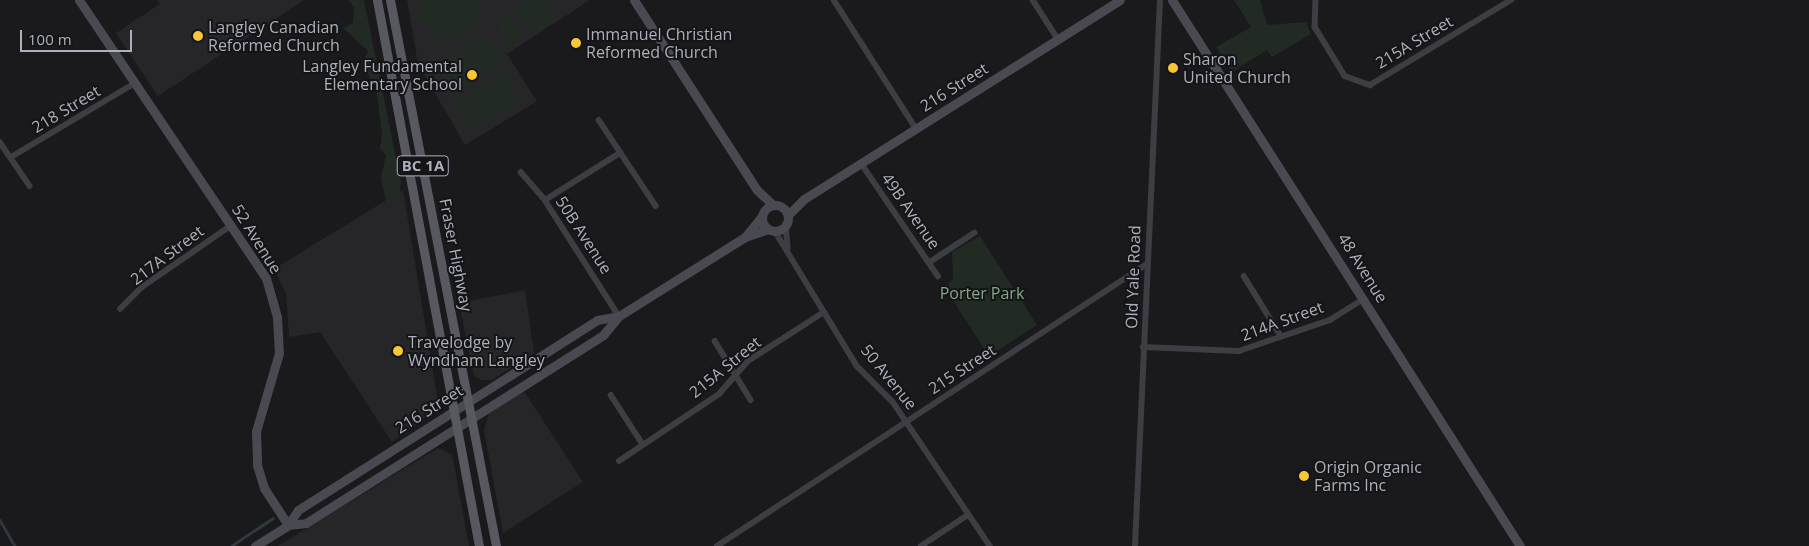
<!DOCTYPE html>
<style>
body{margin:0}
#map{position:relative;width:1809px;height:546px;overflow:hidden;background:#1a1a1c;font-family:"Open Sans",sans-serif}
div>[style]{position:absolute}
.built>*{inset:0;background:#262629}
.green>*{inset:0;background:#212b23;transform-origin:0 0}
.stream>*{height:2.5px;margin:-1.25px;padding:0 1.25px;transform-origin:1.25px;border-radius:1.25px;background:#2f3841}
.street>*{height:5.5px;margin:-2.75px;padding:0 2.75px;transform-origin:2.75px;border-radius:2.75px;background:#3d3d43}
.secondary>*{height:9px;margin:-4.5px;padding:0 4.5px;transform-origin:4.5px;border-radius:4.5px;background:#494a51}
.secondary>.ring{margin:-4.5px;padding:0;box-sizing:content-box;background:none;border:9px solid #494a51;border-radius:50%}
.primary>*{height:9px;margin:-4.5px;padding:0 4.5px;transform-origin:4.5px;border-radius:4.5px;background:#575860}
.dots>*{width:14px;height:14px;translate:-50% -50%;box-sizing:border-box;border:2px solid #151517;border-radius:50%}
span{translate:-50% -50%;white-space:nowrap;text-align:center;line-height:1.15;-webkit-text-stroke:4px #151517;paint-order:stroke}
.shield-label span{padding:1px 4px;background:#151517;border:1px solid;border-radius:4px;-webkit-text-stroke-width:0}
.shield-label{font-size:15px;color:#acb0bc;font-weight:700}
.poi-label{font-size:16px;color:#acb0bc}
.left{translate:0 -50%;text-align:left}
.right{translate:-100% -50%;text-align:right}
.street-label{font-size:16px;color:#acb0bc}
.park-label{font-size:16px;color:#83a788}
.scale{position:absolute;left:20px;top:30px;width:112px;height:22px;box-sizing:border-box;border:2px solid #acb0bc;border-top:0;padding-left:6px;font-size:15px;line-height:18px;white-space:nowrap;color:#acb0bc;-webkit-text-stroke:4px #151517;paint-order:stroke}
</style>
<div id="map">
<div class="built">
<div style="clip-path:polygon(157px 0,304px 0,158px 96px,116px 33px,160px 4px)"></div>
<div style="clip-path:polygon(407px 0,590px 0,507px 54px,537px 101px,465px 145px,418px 64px)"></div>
<div style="clip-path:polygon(403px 190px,439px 408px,392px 442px,320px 332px,289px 337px,286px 294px,274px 269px)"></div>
<div style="clip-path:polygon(525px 290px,534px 353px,492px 380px,481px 380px,474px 376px,459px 303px)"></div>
<div style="clip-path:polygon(524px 391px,583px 482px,503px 533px,484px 430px,489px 413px)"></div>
<div style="clip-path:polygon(438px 448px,452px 454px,469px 546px,278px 546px)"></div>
</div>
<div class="green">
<div style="clip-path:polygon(348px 0,364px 0,401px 182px,399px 195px,386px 202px,381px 178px,386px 155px,380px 149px,382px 133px,376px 88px,362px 63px,368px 51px,343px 28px,353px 23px,354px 7px)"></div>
<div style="clip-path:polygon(418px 0,480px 0,480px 19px,465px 34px,442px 37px,421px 18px)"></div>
<div style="clip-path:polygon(530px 0,545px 0,557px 20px,534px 34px,525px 19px,519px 22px,512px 11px)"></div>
<div style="clip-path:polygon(1234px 0,1260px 0,1267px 25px,1306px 22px,1311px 34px,1272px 57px,1267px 50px,1232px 72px,1216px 47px,1251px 27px)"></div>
<div style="left:509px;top:13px;width:28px;height:16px;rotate:58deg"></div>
<div style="left:486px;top:35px;width:32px;height:64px;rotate:58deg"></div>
<div style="left:504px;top:72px;width:33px;height:60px;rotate:59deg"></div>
<div style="clip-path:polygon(980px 236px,1037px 325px,989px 356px,945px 288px,953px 279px,952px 252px)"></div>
</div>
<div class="stream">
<div style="left:0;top:520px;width:30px;rotate:60deg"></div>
<div style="left:231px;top:546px;width:50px;rotate:-33.7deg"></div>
</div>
<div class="street">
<div style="left:834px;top:0;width:152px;rotate:57.4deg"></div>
<div style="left:1033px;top:0;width:46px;rotate:57.3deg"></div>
<div style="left:1316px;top:0;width:27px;rotate:92deg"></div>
<div style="left:1315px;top:27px;width:57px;rotate:58.5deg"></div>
<div style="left:1345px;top:76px;width:27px;rotate:20deg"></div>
<div style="left:1370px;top:85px;width:165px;rotate:-31.1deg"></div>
<div style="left:599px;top:120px;width:103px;rotate:56.5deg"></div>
<div style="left:0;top:142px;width:53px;rotate:55.7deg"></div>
<div style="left:11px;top:157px;width:144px;rotate:-30.8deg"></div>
<div style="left:861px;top:163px;width:137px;rotate:55.7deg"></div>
<div style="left:521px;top:172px;width:37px;rotate:49deg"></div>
<div style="left:545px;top:200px;width:138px;rotate:57.5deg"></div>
<div style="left:545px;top:200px;width:89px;rotate:-32.1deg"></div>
<div style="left:786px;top:224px;width:24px;rotate:85deg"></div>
<div style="left:775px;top:231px;width:158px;rotate:58.7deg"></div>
<div style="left:857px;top:366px;width:51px;rotate:45deg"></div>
<div style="left:893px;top:402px;width:174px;rotate:56deg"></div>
<div style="left:930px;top:262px;width:53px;rotate:-33.4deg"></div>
<div style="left:1244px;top:276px;width:70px;rotate:58.3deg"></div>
<div style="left:120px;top:309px;width:31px;rotate:-45deg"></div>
<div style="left:142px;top:287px;width:109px;rotate:-34.6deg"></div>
<div style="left:715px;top:341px;width:69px;rotate:58.6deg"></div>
<div style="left:1143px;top:347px;width:96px;rotate:2.4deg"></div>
<div style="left:1239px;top:351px;width:96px;rotate:-18.8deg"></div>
<div style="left:1330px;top:320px;width:40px;rotate:-32deg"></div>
<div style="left:611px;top:395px;width:57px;rotate:57.1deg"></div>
<div style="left:619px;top:461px;width:120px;rotate:-33.8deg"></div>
<div style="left:719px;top:394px;width:44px;rotate:-48.7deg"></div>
<div style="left:748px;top:361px;width:90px;rotate:-32.8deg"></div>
<div style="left:717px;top:546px;width:514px;rotate:-33.26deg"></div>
<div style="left:921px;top:546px;width:56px;rotate:-33.4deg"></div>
<div style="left:1135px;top:546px;width:547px;rotate:-87.38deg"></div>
</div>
<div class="secondary">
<div style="left:79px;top:0;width:335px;rotate:56.1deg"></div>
<div style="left:266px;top:278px;width:41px;rotate:74.2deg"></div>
<div style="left:277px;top:317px;width:36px;rotate:87deg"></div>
<div style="left:279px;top:353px;width:81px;rotate:106.4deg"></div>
<div style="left:256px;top:431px;width:34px;rotate:88deg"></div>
<div style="left:257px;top:465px;width:24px;rotate:73deg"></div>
<div style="left:264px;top:488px;width:44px;rotate:57deg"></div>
<div style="left:634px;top:0;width:226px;rotate:57.1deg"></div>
<div style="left:757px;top:190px;width:22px;rotate:43deg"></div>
<div style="left:1172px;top:0;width:647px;rotate:57.49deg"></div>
<div class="ring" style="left:762px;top:205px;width:17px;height:17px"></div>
<div style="left:788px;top:215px;width:23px;rotate:-45deg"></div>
<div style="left:804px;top:199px;width:373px;rotate:-32.2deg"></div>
<div style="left:745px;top:237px;width:27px;rotate:-51deg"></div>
<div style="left:288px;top:525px;width:18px;rotate:-6deg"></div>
<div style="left:306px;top:523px;width:352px;rotate:-32.3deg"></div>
<div style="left:603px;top:335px;width:25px;rotate:-50deg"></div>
<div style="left:619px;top:316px;width:149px;rotate:-32.1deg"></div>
<div style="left:745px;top:237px;width:24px;rotate:-19deg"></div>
<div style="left:255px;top:546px;width:39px;rotate:-32deg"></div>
<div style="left:288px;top:525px;width:18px;rotate:-56deg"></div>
<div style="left:298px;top:510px;width:354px;rotate:-32.4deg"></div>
<div style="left:597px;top:320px;width:22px;rotate:-10deg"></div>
</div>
<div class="primary">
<div style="left:377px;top:0;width:555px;rotate:79.42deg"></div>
<div style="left:390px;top:0;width:556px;rotate:79.01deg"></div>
</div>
<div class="dots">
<div style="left:198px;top:36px;background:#f8c636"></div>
<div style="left:576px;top:43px;background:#f8c636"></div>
<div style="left:1173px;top:68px;background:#f8c636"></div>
<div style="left:472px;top:75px;background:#f8c636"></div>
<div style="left:398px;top:351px;background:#f8c636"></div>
<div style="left:1304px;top:476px;background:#f8c636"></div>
</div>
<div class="shield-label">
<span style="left:423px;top:166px">BC 1A</span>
</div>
<div class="poi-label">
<span class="left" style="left:208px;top:36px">Langley Canadian<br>Reformed Church</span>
<span class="left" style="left:586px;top:43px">Immanuel Christian<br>Reformed Church</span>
<span class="left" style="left:1183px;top:68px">Sharon<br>United Church</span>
<span class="right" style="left:462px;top:75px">Langley Fundamental<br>Elementary School</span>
<span class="left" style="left:408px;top:351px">Travelodge by<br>Wyndham Langley</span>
<span class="left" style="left:1314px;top:476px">Origin Organic<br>Farms Inc</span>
</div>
<div class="street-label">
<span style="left:1414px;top:42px;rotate:-31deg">215A Street</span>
<span style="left:954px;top:87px;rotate:-32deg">216 Street</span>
<span style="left:66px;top:109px;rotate:-31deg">218 Street</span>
<span style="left:911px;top:211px;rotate:55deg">49B Avenue</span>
<span style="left:584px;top:235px;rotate:57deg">50B Avenue</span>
<span style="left:257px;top:239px;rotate:58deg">52 Avenue</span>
<span style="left:167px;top:255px;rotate:-37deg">217A Street</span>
<span style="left:456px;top:255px;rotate:79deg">Fraser Highway</span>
<span style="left:1363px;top:268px;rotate:58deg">48 Avenue</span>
<span style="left:1133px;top:277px;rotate:-88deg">Old Yale Road</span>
<span style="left:1282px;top:321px;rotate:-20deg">214A Street</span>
<span style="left:725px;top:367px;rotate:-39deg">215A Street</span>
<span style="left:962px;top:369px;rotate:-33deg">215 Street</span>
<span style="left:889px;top:377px;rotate:51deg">50 Avenue</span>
<span style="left:429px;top:409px;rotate:-32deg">216 Street</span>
</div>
<div class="park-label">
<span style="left:982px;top:293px">Porter Park</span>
</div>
<div class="scale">100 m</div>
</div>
